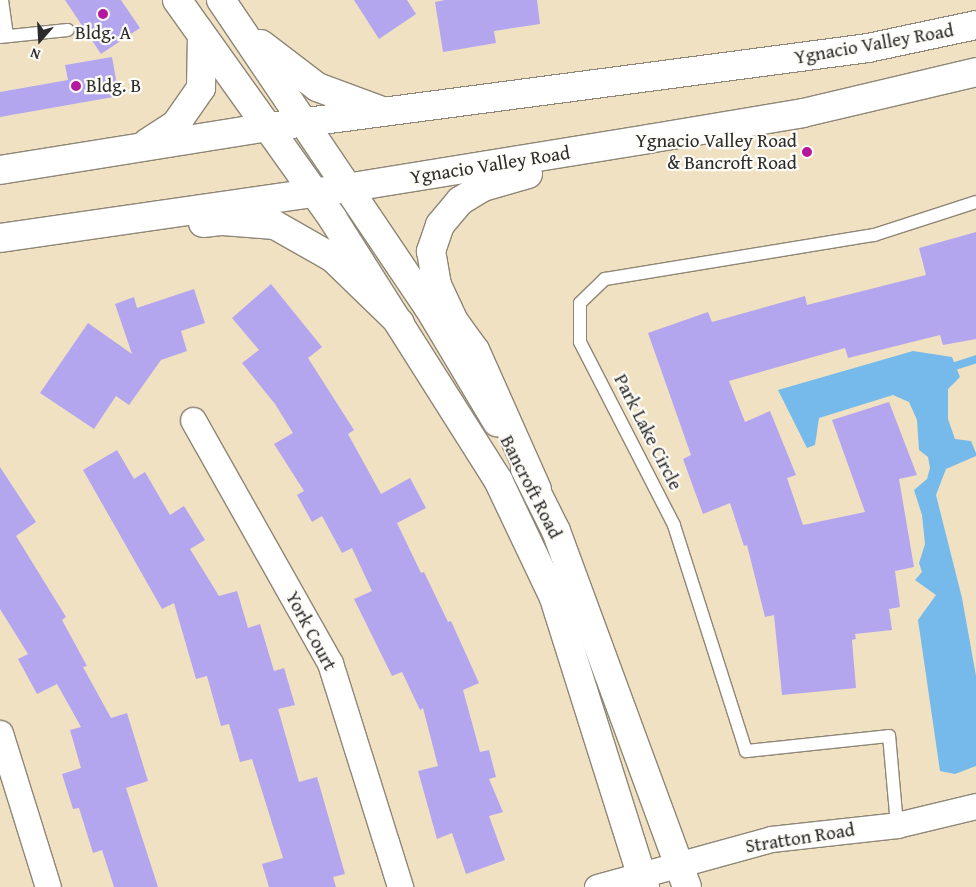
<!DOCTYPE html>
<style>
body{margin:0}
#map{position:relative;width:976px;height:887px;overflow:hidden;background:#f0e1c2;font-family:"Gentium Book Plus",serif}
div>[style]{position:absolute}
.water>*{inset:0;background:#75baeb}
.stream>*{height:8px;margin:-4px;padding:0 4px;transform-origin:4px;border-radius:4px;background:#75baeb}
.building>*{inset:0;background:#b4a6ee}
.roads{filter:drop-shadow(1px 0 #8e8676) drop-shadow(-1px 0 #8e8676) drop-shadow(0 1px #8e8676) drop-shadow(0 -1px #8e8676)}
.lane>*{height:12px;margin:-6px;padding:0 6px;transform-origin:6px;border-radius:6px;background:#fff}
.street>*{height:25px;margin:-12.5px;padding:0 12.5px;transform-origin:12.5px;border-radius:12.5px;background:#fff}
.secondary>*{height:28px;margin:-14px;padding:0 14px;transform-origin:14px;border-radius:14px;background:#fff}
.highway>*{height:28px;margin:-14px;padding:0 14px;transform-origin:14px;border-radius:14px;background:#fff}
.dots>*{width:14px;height:14px;translate:-50% -50%;box-sizing:border-box;border:2px solid #fdfcf7;border-radius:50%}
span{translate:-50% -50%;white-space:nowrap;text-align:center;line-height:1.15;-webkit-text-stroke:4.5px #fdfcf7;paint-order:stroke}
.poi-label{font-size:19px;color:#2b2b2b}
.left{translate:0 -50%;text-align:left}
.right{translate:-100% -50%;text-align:right}
.street-label{font-size:19px;color:#2b2b2b}
.north{position:absolute;left:15px;top:15px;width:50px;height:50px;-webkit-text-stroke:4px #fdfcf7;paint-order:stroke;rotate:199deg;font-size:14px;font-weight:700;line-height:20px;text-align:center;color:#2b2b2b}
.north::after{content:'';display:block;margin:auto;width:18px;height:22px;background:#2b2b2b;clip-path:polygon(50% 0,100% 100%,50% 72%,0 100%)}
</style>
<div id="map">
<div class="water">
<div style="clip-path:polygon(913px 351px,952px 357px,960px 377px,948px 389px,948px 419px,955px 439px,971px 441px,976px 453px,976px 456px,946px 469px,936px 495px,962px 598px,976px 676px,976px 766px,955px 774px,940px 771px,918px 620px,936px 595px,915px 580px,922px 572px,919px 563px,925px 544px,922px 515px,914px 490px,927px 479px,930px 468px,928px 457px,919px 450px,917px 420px,909px 402px,893px 395px,819px 418px,815px 445px,807px 448px,778px 390px)"></div>
</div>
<div class="stream">
<div style="left:955px;top:366px;width:22px;rotate:-18deg"></div>
</div>
<div class="building">
<div style="clip-path:polygon(65px 0,121px 0,140px 28px,101px 54px)"></div>
<div style="clip-path:polygon(354px 0,407px 0,416px 14px,379px 39px)"></div>
<div style="clip-path:polygon(445px 0,537px 0,540px 24px,494px 31px,496px 43px,443px 52px,435px 2px)"></div>
<div style="clip-path:polygon(112px 57px,119px 96px,0 117px,0 92px,68px 80px,65px 65px)"></div>
<div style="clip-path:polygon(976px 232px,976px 339px,943px 345px,940px 335px,848px 358px,845px 348px,729px 381px,745px 422px,770px 411px,796px 475px,787px 478px,803px 525px,865px 512px,832px 420px,889px 402px,917px 475px,899px 479px,914px 567px,895px 571px,900px 607px,889px 609px,892px 630px,855px 634px,856px 639px,852px 640px,856px 688px,782px 695px,774px 615px,765px 617px,747px 545px,744px 546px,730px 503px,703px 514px,683px 459px,691px 455px,648px 333px,708px 312px,712px 322px,805px 296px,807px 305px,926px 275px,919px 248px)"></div>
<div style="clip-path:polygon(271px 284px,322px 347px,308px 358px,354px 430px,348px 434px,381px 494px,410px 478px,426px 508px,397px 523px,421px 573px,424px 572px,448px 622px,451px 621px,479px 683px,463px 690px,480px 752px,489px 750px,496px 777px,489px 779px,503px 812px,489px 816px,505px 860px,466px 874px,452px 833px,437px 839px,418px 771px,438px 766px,423px 708px,420px 710px,402px 672px,392px 676px,354px 599px,372px 591px,352px 548px,342px 553px,322px 516px,312px 522px,297px 495px,304px 491px,274px 444px,293px 433px,275px 404px,242px 363px,259px 350px,232px 318px)"></div>
<div style="clip-path:polygon(194px 289px,205px 323px,181px 331px,187px 351px,161px 360px,129px 405px,116px 396px,94px 429px,40px 393px,88px 323px,132px 354px,115px 304px,134px 297px,137px 308px)"></div>
<div style="clip-path:polygon(117px 450px,134px 479px,145px 472px,170px 515px,184px 506px,205px 540px,190px 549px,219px 596px,237px 591px,248px 628px,260px 624px,274px 671px,284px 668px,295px 705px,278px 709px,299px 782px,317px 777px,345px 874px,333px 877px,336px 887px,269px 887px,262px 864px,283px 858px,252px 759px,240px 762px,229px 724px,221px 726px,207px 676px,196px 679px,174px 603px,162px 609px,83px 470px)"></div>
<div style="clip-path:polygon(0 467px,36px 522px,16px 536px,66px 617px,62px 620px,87px 666px,83px 667px,111px 718px,127px 713px,148px 781px,126px 788px,158px 887px,114px 887px,102px 850px,93px 853px,79px 808px,73px 809px,62px 774px,81px 768px,70px 730px,81px 727px,57px 684px,37px 694px,18px 659px,28px 654px,0 609px)"></div>
</div>
<div class="roads">
<div class="lane">
<div style="left:2px;top:0;width:36px;rotate:82deg"></div>
<div style="left:0;top:37px;width:68px;rotate:-5.9deg"></div>
<div style="left:897px;top:825px;width:89px;rotate:-95.1deg"></div>
<div style="left:889px;top:736px;width:144px;rotate:174deg"></div>
<div style="left:746px;top:751px;width:237px;rotate:-107.7deg"></div>
<div style="left:674px;top:525px;width:206px;rotate:-117.2deg"></div>
<div style="left:580px;top:342px;width:39px;rotate:-90deg"></div>
<div style="left:580px;top:303px;width:35px;rotate:-44deg"></div>
<div style="left:605px;top:279px;width:273px;rotate:-9.3deg"></div>
<div style="left:874px;top:235px;width:107px;rotate:-17.9deg"></div>
</div>
<div class="street">
<div style="left:193px;top:420px;width:279px;rotate:60.6deg"></div>
<div style="left:330px;top:663px;width:235px;rotate:72.6deg"></div>
<div style="left:0;top:733px;width:161px;rotate:72.7deg"></div>
<div style="left:597px;top:887px;width:180px;rotate:-15.4deg"></div>
<div style="left:771px;top:839px;width:127px;rotate:-6.3deg"></div>
<div style="left:897px;top:825px;width:81px;rotate:-13.5deg"></div>
</div>
<div class="secondary">
<div style="left:177px;top:0;width:269px;rotate:54.5deg"></div>
<div style="left:333px;top:219px;width:309px;rotate:57.7deg"></div>
<div style="left:498px;top:480px;width:131px;rotate:64.6deg"></div>
<div style="left:554px;top:598px;width:303px;rotate:72.5deg"></div>
<div style="left:221px;top:0;width:372px;rotate:56deg"></div>
<div style="left:429px;top:308px;width:133px;rotate:59.2deg"></div>
<div style="left:261px;top:44px;width:71px;rotate:37.5deg"></div>
<div style="left:317px;top:87px;width:72px;rotate:20.2deg"></div>
<div style="left:525px;top:469px;width:69px;rotate:63.4deg"></div>
<div style="left:556px;top:531px;width:379px;rotate:69.8deg"></div>
</div>
<div class="highway">
<div style="left:147px;top:143px;width:35px;rotate:-33deg"></div>
<div style="left:176px;top:124px;width:44px;rotate:-55.2deg"></div>
<div style="left:201px;top:88px;width:52px;rotate:-88.9deg"></div>
<div style="left:0;top:170px;width:272px;rotate:-9.1deg"></div>
<div style="left:269px;top:127px;width:604px;rotate:-7.51deg"></div>
<div style="left:868px;top:48px;width:110px;rotate:-12deg"></div>
<div style="left:528px;top:174px;width:47px;rotate:163.9deg"></div>
<div style="left:483px;top:187px;width:27px;rotate:149deg"></div>
<div style="left:460px;top:201px;width:31px;rotate:130deg"></div>
<div style="left:440px;top:225px;width:28px;rotate:109deg"></div>
<div style="left:431px;top:251px;width:35px;rotate:80deg"></div>
<div style="left:437px;top:285px;width:38px;rotate:65deg"></div>
<div style="left:453px;top:320px;width:37px;rotate:54deg"></div>
<div style="left:475px;top:350px;width:152px;rotate:66deg"></div>
<div style="left:203px;top:223px;width:20px;rotate:-6deg"></div>
<div style="left:223px;top:221px;width:52px;rotate:4.4deg"></div>
<div style="left:275px;top:225px;width:67px;rotate:29.6deg"></div>
<div style="left:333px;top:258px;width:93px;rotate:44.1deg"></div>
<div style="left:0;top:238px;width:350px;rotate:-8.2deg"></div>
<div style="left:346px;top:188px;width:306px;rotate:-9.2deg"></div>
<div style="left:648px;top:139px;width:157px;rotate:-9.5deg"></div>
<div style="left:803px;top:113px;width:178px;rotate:-13.3deg"></div>
</div>
</div>
<div class="dots">
<div style="left:103px;top:14px;background:#b5179e"></div>
<div style="left:76px;top:86px;background:#b5179e"></div>
<div style="left:807px;top:152px;background:#b5179e"></div>
</div>
<div class="poi-label">
<span style="left:103px;top:33px">Bldg. A</span>
<span class="left" style="left:86px;top:86px">Bldg. B</span>
<span class="right" style="left:797px;top:152px">Ygnacio Valley Road<br>&amp; Bancroft Road</span>
</div>
<div class="street-label">
<span style="left:874px;top:44px;rotate:-10deg">Ygnacio Valley Road</span>
<span style="left:490px;top:165px;rotate:-9deg">Ygnacio Valley Road</span>
<span style="left:648px;top:432px;rotate:63deg">Park Lake Circle</span>
<span style="left:531px;top:487px;rotate:63deg">Bancroft Road</span>
<span style="left:311px;top:631px;rotate:62deg">York Court</span>
<span style="left:800px;top:838px;rotate:-9deg">Stratton Road</span>
</div>
<div class="north">N</div>
</div>
